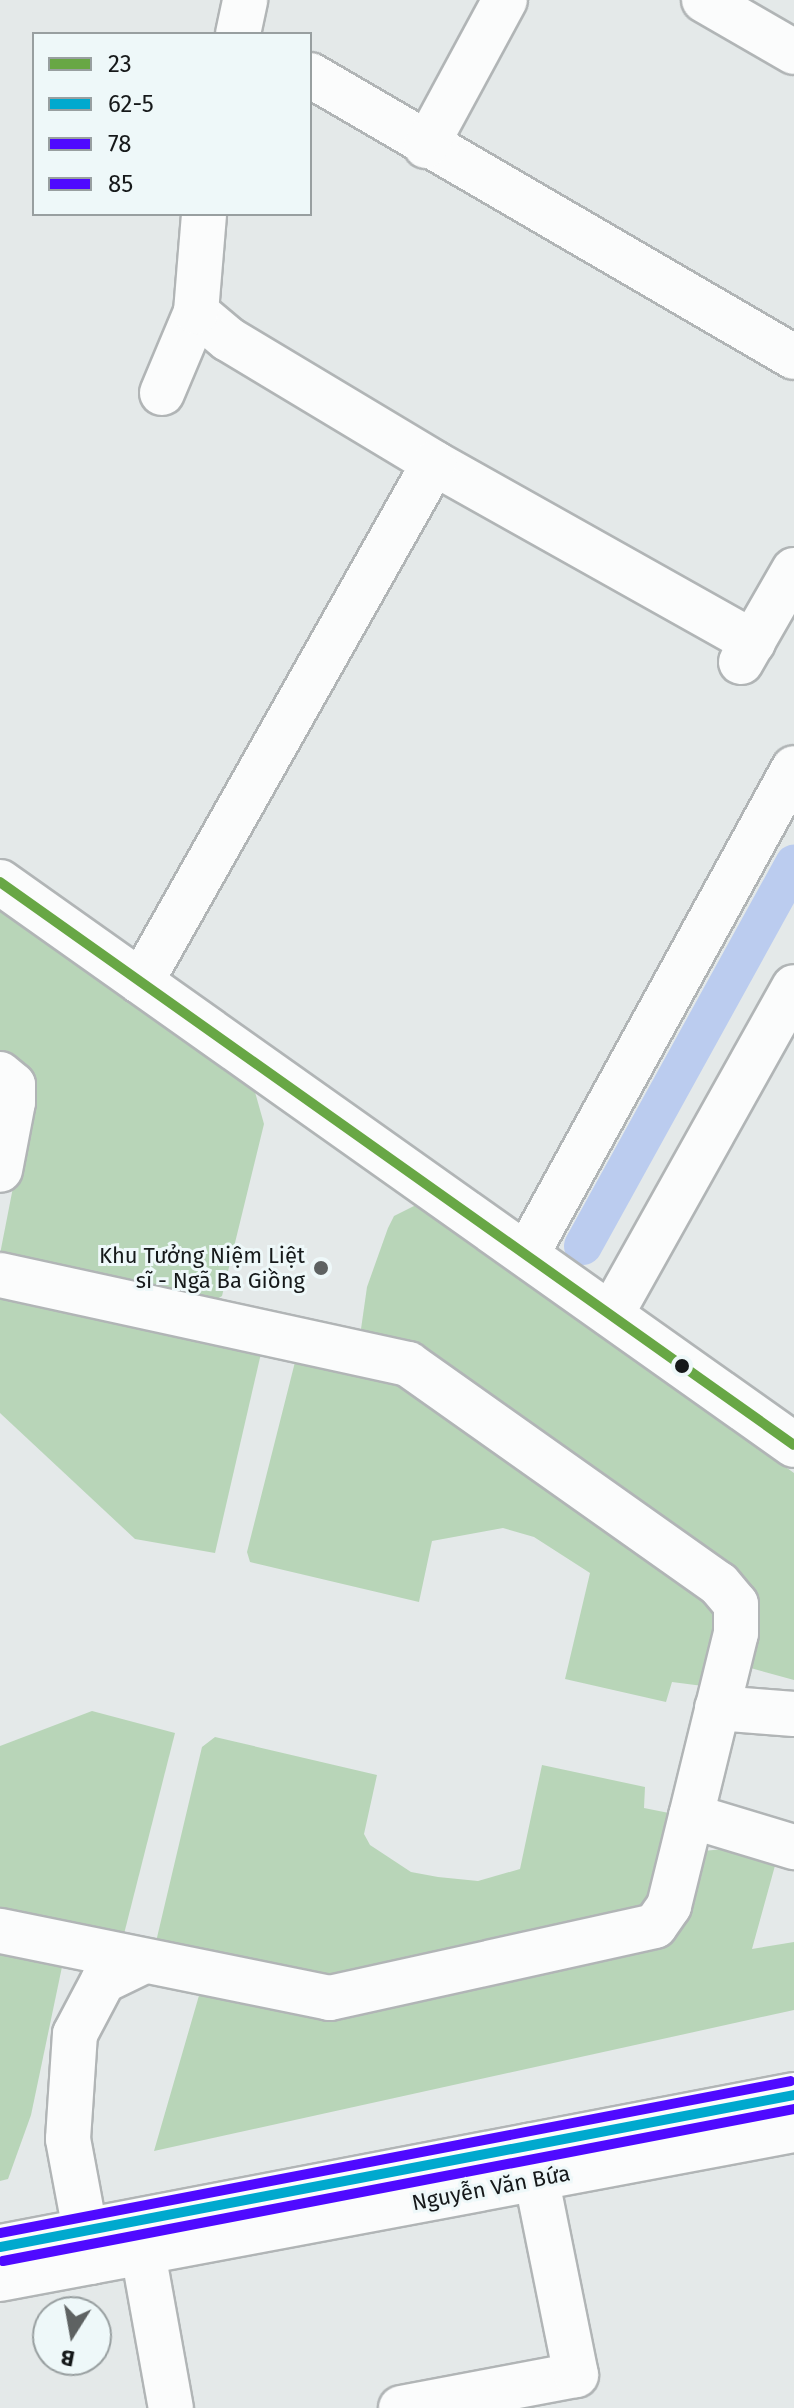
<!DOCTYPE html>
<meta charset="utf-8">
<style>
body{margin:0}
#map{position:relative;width:794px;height:2408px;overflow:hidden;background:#e4e9e9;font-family:"Fira Sans",sans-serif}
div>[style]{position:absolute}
.green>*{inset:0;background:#b8d5b8}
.canal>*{height:38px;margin:-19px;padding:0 19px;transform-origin:19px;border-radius:19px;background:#bbccef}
.roads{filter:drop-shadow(2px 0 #b1b5b6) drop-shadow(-2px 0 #b1b5b6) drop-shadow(0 2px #b1b5b6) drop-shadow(0 -2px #b1b5b6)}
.minor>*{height:44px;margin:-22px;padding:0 22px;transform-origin:22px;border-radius:22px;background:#fbfcfc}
.major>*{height:44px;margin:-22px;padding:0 22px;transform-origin:22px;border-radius:22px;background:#fbfcfc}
.bus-1>*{height:10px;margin:-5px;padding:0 5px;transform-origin:5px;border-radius:5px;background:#68a745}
.bus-2>*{height:10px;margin:-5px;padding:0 5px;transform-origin:5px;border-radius:5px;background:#00a9ce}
.bus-3>*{height:10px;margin:-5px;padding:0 5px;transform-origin:5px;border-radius:5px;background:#4f0aff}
.bus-4>*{height:10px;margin:-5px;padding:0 5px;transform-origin:5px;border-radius:5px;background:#4f0aff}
.dots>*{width:22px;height:22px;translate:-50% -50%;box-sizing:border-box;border:4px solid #eef8f9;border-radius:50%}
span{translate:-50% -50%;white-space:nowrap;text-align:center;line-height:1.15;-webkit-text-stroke:6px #eef8f9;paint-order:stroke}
.poi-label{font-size:22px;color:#16191a}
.right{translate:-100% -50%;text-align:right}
.street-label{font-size:22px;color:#16191a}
.legend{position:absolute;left:32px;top:32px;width:280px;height:184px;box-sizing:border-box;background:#eef8f9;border:2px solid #989fa0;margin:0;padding:10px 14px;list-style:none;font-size:24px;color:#16191a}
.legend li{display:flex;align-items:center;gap:16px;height:40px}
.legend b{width:40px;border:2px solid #989fa0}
.north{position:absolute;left:32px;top:2296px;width:80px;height:80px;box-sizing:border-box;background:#eef8f9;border:2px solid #989fa0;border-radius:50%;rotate:191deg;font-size:22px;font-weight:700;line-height:32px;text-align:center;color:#16191a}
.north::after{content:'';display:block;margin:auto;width:28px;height:36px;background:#5e6262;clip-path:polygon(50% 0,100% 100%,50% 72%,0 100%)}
</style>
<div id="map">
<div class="green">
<div style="clip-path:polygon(0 908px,255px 1092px,264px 1124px,222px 1296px,214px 1301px,0 1254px,31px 1095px,0 1053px)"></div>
<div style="clip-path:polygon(416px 1205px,794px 1473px,794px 1680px,747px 1667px,754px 1606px,360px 1336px,367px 1287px,388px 1228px,394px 1216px)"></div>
<div style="clip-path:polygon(0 1287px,262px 1349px,215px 1553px,135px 1539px,0 1413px)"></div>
<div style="clip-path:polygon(296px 1358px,390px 1374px,719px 1606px,703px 1686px,672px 1682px,666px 1702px,565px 1679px,590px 1573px,534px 1537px,503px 1528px,432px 1541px,419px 1602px,250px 1562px,247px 1552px)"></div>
<div style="clip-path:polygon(92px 1711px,175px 1733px,123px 1938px,0 1916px,0 1746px)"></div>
<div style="clip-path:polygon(215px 1737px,377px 1775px,364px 1834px,370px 1845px,411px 1872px,438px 1877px,478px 1881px,520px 1869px,542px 1765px,645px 1787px,644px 1808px,674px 1814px,655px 1906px,340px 1983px,155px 1946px,202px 1747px)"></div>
<div style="clip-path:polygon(724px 1849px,776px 1862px,752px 1949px,794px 1942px,794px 2010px,154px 2151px,200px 1992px,627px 1947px,703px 1851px)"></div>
<div style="clip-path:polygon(0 1945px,63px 1962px,31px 2115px,8px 2179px,0 2181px)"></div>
</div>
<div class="canal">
<div style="left:583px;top:1246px;width:437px;rotate:-61.1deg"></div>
</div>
<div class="roads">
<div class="minor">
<div style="left:704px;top:0;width:104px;rotate:30deg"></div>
<div style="left:238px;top:34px;width:35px;rotate:-78deg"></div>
<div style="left:310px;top:75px;width:560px;rotate:30.23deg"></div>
<div style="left:426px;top:146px;width:166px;rotate:-61.6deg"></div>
<div style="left:196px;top:312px;width:42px;rotate:40.2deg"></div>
<div style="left:228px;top:339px;width:240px;rotate:31deg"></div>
<div style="left:434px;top:463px;width:366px;rotate:29.3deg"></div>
<div style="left:162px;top:393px;width:88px;rotate:-67.2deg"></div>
<div style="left:196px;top:312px;width:98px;rotate:-85.3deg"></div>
<div style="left:741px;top:662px;width:106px;rotate:-60.1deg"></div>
<div style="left:141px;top:982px;width:596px;rotate:-60.55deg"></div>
<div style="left:0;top:1074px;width:17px;rotate:40deg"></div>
<div style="left:13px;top:1085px;width:17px;rotate:90deg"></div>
<div style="left:13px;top:1102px;width:69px;rotate:100.8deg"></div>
<div style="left:528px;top:1252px;width:552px;rotate:-61.21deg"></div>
<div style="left:0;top:1275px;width:418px;rotate:12.3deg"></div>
<div style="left:408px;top:1364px;width:381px;rotate:35.3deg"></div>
<div style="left:719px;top:1584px;width:26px;rotate:50deg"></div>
<div style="left:736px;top:1604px;width:29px;rotate:90deg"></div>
<div style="left:736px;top:1633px;width:281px;rotate:103.8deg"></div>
<div style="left:669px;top:1906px;width:24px;rotate:125deg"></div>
<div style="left:655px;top:1926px;width:333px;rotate:167.5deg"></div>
<div style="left:330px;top:1998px;width:337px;rotate:-168.5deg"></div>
<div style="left:613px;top:1311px;width:371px;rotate:-60.8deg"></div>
<div style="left:717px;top:1708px;width:77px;rotate:4.5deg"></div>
<div style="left:691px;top:1816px;width:108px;rotate:16.8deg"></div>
<div style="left:143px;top:2253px;width:158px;rotate:79.8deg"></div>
<div style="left:91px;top:2262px;width:125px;rotate:-100.6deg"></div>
<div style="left:68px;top:2139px;width:105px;rotate:-86.2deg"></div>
<div style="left:75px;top:2034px;width:60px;rotate:-62.2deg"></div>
<div style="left:103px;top:1981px;width:43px;rotate:-26deg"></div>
<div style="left:401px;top:2408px;width:178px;rotate:-10.7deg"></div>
<div style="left:576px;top:2375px;width:234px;rotate:-101.4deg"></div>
</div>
<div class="major">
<div style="left:0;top:882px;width:973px;rotate:35.34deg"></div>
<div style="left:0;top:2247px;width:808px;rotate:-10.84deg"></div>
<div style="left:0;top:2279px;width:808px;rotate:-10.63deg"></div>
</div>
</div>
<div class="bus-1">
<div style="left:0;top:882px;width:973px;rotate:35.34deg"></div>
</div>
<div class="bus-2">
<div style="left:0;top:2247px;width:808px;rotate:-10.84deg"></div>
</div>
<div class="bus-3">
<div style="left:3px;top:2261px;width:805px;rotate:-10.88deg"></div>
</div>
<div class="bus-4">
<div style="left:0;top:2233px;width:805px;rotate:-10.88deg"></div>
</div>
<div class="dots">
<div style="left:321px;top:1268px;background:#5e6262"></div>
<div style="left:682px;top:1366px;background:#16191a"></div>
</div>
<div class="poi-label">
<span class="right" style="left:305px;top:1268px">Khu Tưởng Niệm Liệt<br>sĩ - Ngã Ba Giồng</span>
</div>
<div class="street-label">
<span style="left:491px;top:2188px;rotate:-11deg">Nguyễn Văn Bứa</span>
</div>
<ul class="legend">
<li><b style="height:10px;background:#68a745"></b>23</li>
<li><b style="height:10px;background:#00a9ce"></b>62-5</li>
<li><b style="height:10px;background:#4f0aff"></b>78</li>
<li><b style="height:10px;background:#4f0aff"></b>85</li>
</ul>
<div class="north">B</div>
</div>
